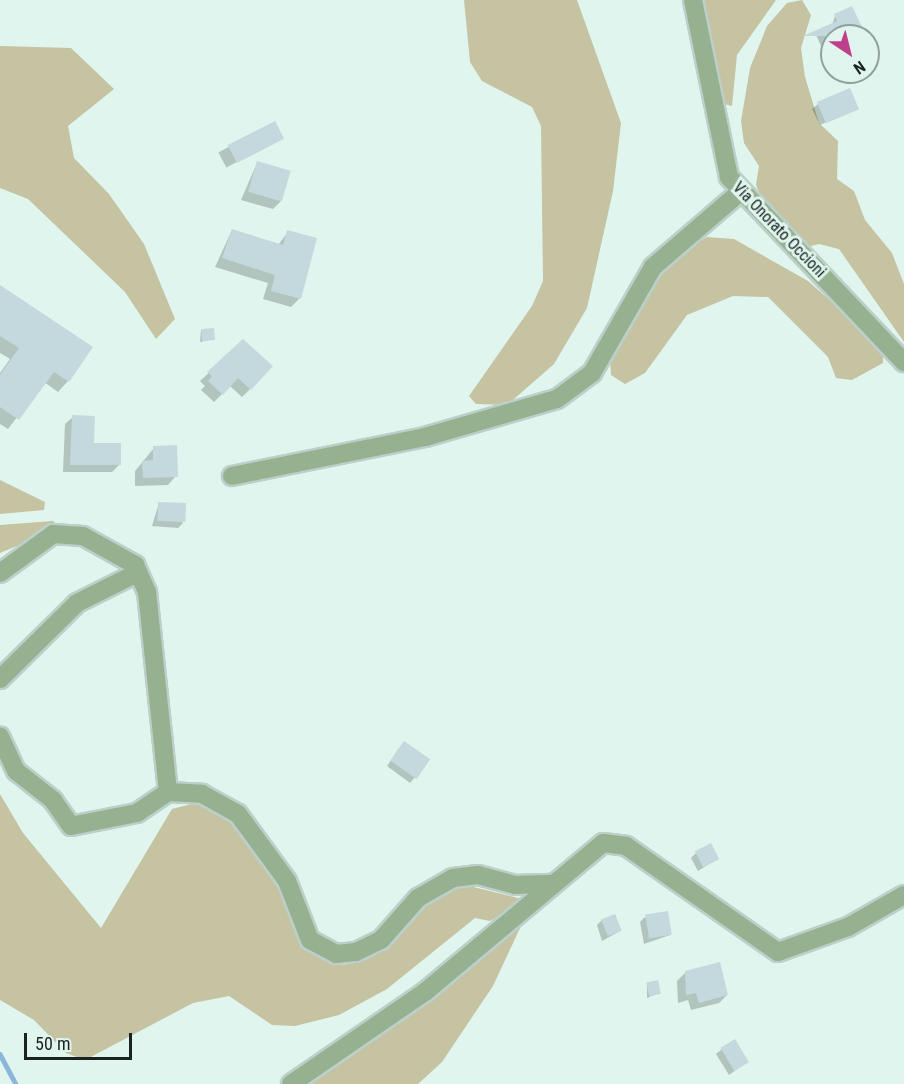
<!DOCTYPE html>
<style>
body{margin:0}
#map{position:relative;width:904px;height:1084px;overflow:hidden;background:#dff5ee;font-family:"Roboto Condensed",sans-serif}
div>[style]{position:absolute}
.green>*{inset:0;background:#c5c3a1}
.shadow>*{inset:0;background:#0003;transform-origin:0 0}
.stream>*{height:4.5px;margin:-2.25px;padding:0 2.25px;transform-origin:2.25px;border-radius:2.25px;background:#8bb6da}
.building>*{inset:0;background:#c3d9dd;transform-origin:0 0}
.roads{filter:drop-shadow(2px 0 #bccfc9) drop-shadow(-2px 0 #bccfc9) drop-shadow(0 2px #bccfc9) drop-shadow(0 -2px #bccfc9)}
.minor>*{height:18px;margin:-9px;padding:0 9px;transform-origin:9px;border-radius:9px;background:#95b18f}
span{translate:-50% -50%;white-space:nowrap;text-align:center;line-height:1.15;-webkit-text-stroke:6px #dff5ee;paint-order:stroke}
.street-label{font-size:16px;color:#1b2321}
.north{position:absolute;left:820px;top:24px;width:60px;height:60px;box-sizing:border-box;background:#dff5ee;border:2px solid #91a19c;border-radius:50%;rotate:145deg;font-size:16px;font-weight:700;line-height:24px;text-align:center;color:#1b2321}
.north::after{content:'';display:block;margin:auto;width:21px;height:27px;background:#c03f8a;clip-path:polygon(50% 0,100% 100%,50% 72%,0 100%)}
.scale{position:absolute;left:24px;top:1033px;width:108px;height:27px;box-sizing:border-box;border:3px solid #1b2321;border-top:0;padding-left:8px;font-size:18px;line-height:21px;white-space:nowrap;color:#1b2321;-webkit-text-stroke:4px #dff5ee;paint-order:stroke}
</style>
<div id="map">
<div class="green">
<div style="clip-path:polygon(464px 0,577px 0,621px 123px,613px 191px,587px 308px,554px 364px,507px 405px,476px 404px,469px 396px,532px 306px,543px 281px,541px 126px,532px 107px,482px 81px,470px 62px)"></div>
<div style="clip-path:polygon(704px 0,776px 0,737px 55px,732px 106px,724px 104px)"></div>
<div style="clip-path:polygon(802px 0,811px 15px,801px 48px,805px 77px,819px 123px,838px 141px,837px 179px,854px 191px,865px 220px,892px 253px,904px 284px,904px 342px,839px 249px,819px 244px,803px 248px,762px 200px,756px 185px,759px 166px,744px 143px,741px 121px,750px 68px,767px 26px,787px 3px)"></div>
<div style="clip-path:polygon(0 46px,71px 48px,114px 89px,68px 126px,74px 158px,109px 194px,144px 244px,175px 319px,156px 339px,125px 292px,99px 267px,28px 199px,0 188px)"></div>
<div style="clip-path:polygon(707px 237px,734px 239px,808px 281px,866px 332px,883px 354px,883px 363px,852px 380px,836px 378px,828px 357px,768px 297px,733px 296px,687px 315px,645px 373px,625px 384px,611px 375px,610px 360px,667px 261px)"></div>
<div style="clip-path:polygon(0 480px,45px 502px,44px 510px,0 514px)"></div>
<div style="clip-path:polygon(53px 521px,60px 528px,0 553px,0 525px)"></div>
<div style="clip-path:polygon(0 794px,23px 833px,101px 928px,172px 809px,203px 801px,222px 811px,255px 847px,279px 886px,296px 933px,315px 955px,343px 965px,365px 960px,435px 895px,461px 884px,526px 900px,490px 921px,475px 918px,387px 989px,339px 1015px,295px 1026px,272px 1025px,229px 996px,193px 1003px,85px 1060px,66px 1053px,34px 1020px,0 1000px)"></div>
<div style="clip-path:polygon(515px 919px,521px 926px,493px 986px,442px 1062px,418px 1084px,298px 1084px)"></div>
</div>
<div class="shadow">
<div style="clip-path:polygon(835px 16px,860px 27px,832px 36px,821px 46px,816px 35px,832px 25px)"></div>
<div style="clip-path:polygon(818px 104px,857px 108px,820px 125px,812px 109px)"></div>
<div style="left:274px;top:123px;width:17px;height:63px;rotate:62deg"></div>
<div style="clip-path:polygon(257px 163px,281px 201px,273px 209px,241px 200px)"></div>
<div style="clip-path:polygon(232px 230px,278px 245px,288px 232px,315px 239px,299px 299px,291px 307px,263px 299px,268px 283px,215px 267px)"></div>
<div style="clip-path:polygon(0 286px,68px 381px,58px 392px,44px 382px,8px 429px,0 424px,0 373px,10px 359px,0 353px)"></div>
<div style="clip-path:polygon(201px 330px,214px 339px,200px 342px)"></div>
<div style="clip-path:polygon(243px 341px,250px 389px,242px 397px,230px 386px,214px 402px,201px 390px,205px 386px,200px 381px)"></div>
<div style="clip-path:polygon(73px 417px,92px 444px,119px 465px,112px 472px,63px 472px,65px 424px)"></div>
<div style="clip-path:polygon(154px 448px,176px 476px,168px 485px,135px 486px,135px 471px)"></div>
<div style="clip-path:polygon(159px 503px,183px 523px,178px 528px,152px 526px)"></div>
<div style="clip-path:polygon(399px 748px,415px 777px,410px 783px,387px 766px)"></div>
<div style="clip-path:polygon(696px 853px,717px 859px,698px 871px,691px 858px)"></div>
<div style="clip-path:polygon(645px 917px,670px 935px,644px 944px,640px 922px)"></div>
<div style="clip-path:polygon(602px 920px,620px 931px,602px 941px,597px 925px)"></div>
<div style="clip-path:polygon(685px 973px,727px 995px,719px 1003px,691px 1010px,688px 1000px,678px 1003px,677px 981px)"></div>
<div style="clip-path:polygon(647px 984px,659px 993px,647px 998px)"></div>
<div style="clip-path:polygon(722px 1049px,747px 1062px,729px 1075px,716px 1054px)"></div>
</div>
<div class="stream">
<div style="left:0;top:1054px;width:34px;rotate:62deg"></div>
</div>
<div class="building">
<div style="clip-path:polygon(852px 6px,862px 27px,841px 36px,803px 36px,837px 21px,834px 14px)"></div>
<div style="left:850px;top:88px;width:23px;height:36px;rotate:67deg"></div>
<div style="left:275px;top:121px;width:20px;height:53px;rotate:63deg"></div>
<div style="left:257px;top:161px;width:35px;height:32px;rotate:16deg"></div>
<div style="clip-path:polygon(232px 229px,283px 245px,287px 230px,317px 238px,301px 299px,271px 291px,275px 275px,222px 258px)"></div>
<div style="clip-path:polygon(0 285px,93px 347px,69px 382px,54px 372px,19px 420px,0 407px,0 375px,19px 348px,0 336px)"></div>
<div style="left:214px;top:328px;width:12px;height:13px;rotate:85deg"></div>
<div style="clip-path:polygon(243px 339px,273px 366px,251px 390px,238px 378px,223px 395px,208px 381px,212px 376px,207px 372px)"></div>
<div style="clip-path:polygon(72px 415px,95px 416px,94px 443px,121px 443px,121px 465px,70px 465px)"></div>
<div style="clip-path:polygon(177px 445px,178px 477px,143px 478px,142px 461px,153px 460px,153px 446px)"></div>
<div style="left:158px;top:502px;width:28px;height:19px;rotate:2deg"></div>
<div style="left:404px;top:741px;width:32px;height:24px;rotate:35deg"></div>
<div style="left:711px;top:843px;width:18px;height:18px;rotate:63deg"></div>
<div style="left:668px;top:911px;width:24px;height:23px;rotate:81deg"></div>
<div style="left:615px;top:914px;width:18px;height:15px;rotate:68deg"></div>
<div style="clip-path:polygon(720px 962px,728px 995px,699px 1003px,696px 993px,686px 995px,685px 971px)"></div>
<div style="left:658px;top:980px;width:14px;height:12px;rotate:78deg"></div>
<div style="left:735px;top:1039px;width:27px;height:17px;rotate:59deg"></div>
</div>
<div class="roads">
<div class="minor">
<div style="left:693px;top:0;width:181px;rotate:78.5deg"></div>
<div style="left:729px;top:177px;width:255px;rotate:46.6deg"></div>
<div style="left:232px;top:476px;width:197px;rotate:-11.4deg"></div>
<div style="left:425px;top:437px;width:137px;rotate:-16.1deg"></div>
<div style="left:557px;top:399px;width:44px;rotate:-36.6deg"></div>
<div style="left:592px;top:373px;width:122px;rotate:-60.1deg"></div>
<div style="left:653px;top:267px;width:113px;rotate:-40.7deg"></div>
<div style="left:0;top:573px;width:66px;rotate:-36.3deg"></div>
<div style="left:53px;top:534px;width:30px;rotate:4deg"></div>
<div style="left:83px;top:536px;width:60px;rotate:29.1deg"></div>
<div style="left:135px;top:565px;width:30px;rotate:66deg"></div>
<div style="left:147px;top:592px;width:201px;rotate:84deg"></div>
<div style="left:168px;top:792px;width:37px;rotate:146deg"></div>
<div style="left:137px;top:813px;width:67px;rotate:168.9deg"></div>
<div style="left:71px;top:826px;width:32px;rotate:-125deg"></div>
<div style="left:53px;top:800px;width:47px;rotate:-141.9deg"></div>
<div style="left:16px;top:771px;width:38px;rotate:-115deg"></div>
<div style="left:0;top:679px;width:108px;rotate:-44.6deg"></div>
<div style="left:77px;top:603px;width:67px;rotate:-26.6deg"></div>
<div style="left:168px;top:792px;width:34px;rotate:3deg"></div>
<div style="left:202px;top:794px;width:41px;rotate:29.1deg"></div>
<div style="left:238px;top:814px;width:83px;rotate:53.8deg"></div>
<div style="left:287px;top:881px;width:63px;rotate:68.7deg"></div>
<div style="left:310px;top:940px;width:30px;rotate:28deg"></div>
<div style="left:336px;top:954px;width:20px;rotate:-6deg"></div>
<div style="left:356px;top:952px;width:28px;rotate:-26deg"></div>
<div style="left:381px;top:940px;width:56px;rotate:-48.6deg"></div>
<div style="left:418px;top:898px;width:40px;rotate:-29.7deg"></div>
<div style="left:453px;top:878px;width:25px;rotate:-7deg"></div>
<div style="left:478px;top:875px;width:38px;rotate:15deg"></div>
<div style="left:515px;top:885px;width:38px;rotate:-2deg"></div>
<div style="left:291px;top:1084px;width:163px;rotate:-34.5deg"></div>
<div style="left:425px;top:992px;width:232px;rotate:-39.9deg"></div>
<div style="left:603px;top:843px;width:23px;rotate:7deg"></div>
<div style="left:626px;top:846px;width:185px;rotate:34.9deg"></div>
<div style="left:778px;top:952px;width:74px;rotate:-19.7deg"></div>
<div style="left:848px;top:927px;width:64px;rotate:-29.7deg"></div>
</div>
</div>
<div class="street-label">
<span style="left:779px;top:230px;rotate:46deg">Via Onorato Occioni</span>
</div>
<div class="north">N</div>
<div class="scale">50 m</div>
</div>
